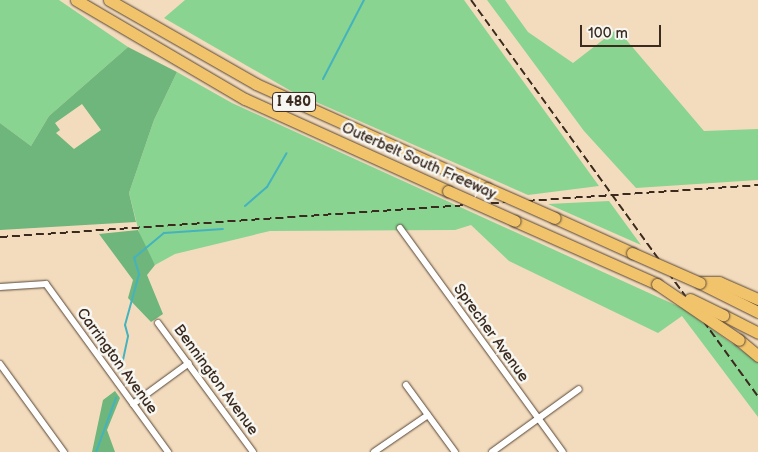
<!DOCTYPE html>
<html>
<head>
<meta charset="utf-8">
<style>
	body { margin:0 }
	#map { position:relative; width:758px; height:452px; overflow:hidden; background:#f3dcbe; font-family:"Balsamiq Sans",sans-serif }
	div>[style] { position:absolute }
	.green>* { inset:0; background:#89d491 }
	.forest>* { inset:0; background:#6eb67b }
	.stream>* { height:2px; margin:-1px; padding:0 1px; transform-origin:1px; border-radius:1px; background:#44b3be }
	.roads { filter:drop-shadow(0 0 1px #574536) drop-shadow(0 0 1px #574536) }
	.minor>* { height:6px; margin:-3px; padding:0 3px; transform-origin:3px; border-radius:3px; background:#fff }
	.motorway>* { height:11px; margin:-5.5px; padding:0 5.5px; transform-origin:5.5px; border-radius:5.5px; background:#f1c36a }
	.rail>* { height:2px; margin-top:-1px; transform-origin:0; background:repeating-linear-gradient(90deg,#3b2a1e 0 8px,transparent 0 12px) }
	.bridges { filter:drop-shadow(0 0 1px #574536) drop-shadow(0 0 1px #574536) }
	.motorway-bridge>* { height:11px; margin:-5.5px; padding:0 5.5px; transform-origin:5.5px; border-radius:5.5px; background:#f1c36a }
	span { translate:-50% -50%; white-space:nowrap; text-align:center; line-height:1.15; -webkit-text-stroke:5px #f6f6f2; paint-order:stroke }
	.shield-label span { padding:1px 4px; background:#f6f6f2; border:1px solid; border-radius:4px; -webkit-text-stroke-width:0 }
	.shield-label { font-size:14px; color:#3b2a1e; font-weight:700 }
	.street-label { font-size:15px; color:#3b2a1e }
	.scale { position:absolute; left:580px; top:25px; width:81px; height:22px; box-sizing:border-box; border:2px solid #3b2a1e; border-top:0; padding-left:6px; font-size:15px; line-height:18px; white-space:nowrap; color:#3b2a1e; -webkit-text-stroke:4px #f6f6f2; paint-order:stroke }
</style>
</head>
<body>
<div id="map">
	<div class="green">
		<i style="clip-path:polygon(0 0,59px 0,128px 47px,49px 116px,31px 146px,0 123px)"></i>
		<i style="clip-path:polygon(185px 0,464px 0,599px 186px,528px 195px,291px 91px,164px 18px)"></i>
		<i style="clip-path:polygon(487px 0,505px 0,528px 32px,573px 63px,617px 29px,704px 131px,758px 129px,758px 180px,636px 188px,584px 131px)"></i>
		<i style="clip-path:polygon(177px 72px,232px 103px,682px 308px,758px 362px,758px 417px,682px 316px,658px 333px,509px 261px,471px 225px,455px 230px,270px 231px,175px 254px,155px 265px,141px 240px,129px 193px,154px 120px)"></i>
		<i style="clip-path:polygon(609px 201px,641px 245px,548px 204px)"></i>
	</div>
	<div class="forest">
		<i style="clip-path:polygon(evenodd,128px 47px,177px 72px,154px 120px,129px 193px,136px 222px,0 230px,0 123px,31px 146px,49px 116px,128px 47px,82px 104px,101px 130px,74px 149px,56px 133px,60px 130px,55px 123px,82px 104px)"></i>
		<i style="clip-path:polygon(138px 230px,155px 265px,147px 275px,163px 314px,151px 322px,128px 298px,133px 280px,99px 234px)"></i>
		<i style="clip-path:polygon(115px 391px,120px 398px,107px 430px,115px 452px,92px 452px,103px 400px)"></i>
	</div>
	<div class="stream">
		<i style="left:323px;top:79px;width:89px;rotate:-62.6deg"></i>
		<i style="left:245px;top:206px;width:29px;rotate:-41deg"></i>
		<i style="left:267px;top:187px;width:39px;rotate:-60deg"></i>
		<i style="left:120px;top:374px;width:39px;rotate:-78deg"></i>
		<i style="left:128px;top:336px;width:11px;rotate:-105deg"></i>
		<i style="left:125px;top:325px;width:53px;rotate:-74.6deg"></i>
		<i style="left:139px;top:274px;width:17px;rotate:-107deg"></i>
		<i style="left:134px;top:258px;width:39px;rotate:-40deg"></i>
		<i style="left:164px;top:233px;width:59px;rotate:-3.9deg"></i>
		<i style="left:96px;top:452px;width:58px;rotate:-69.7deg"></i>
	</div>
	<div class="roads">
		<div class="minor">
			<i style="left:400px;top:228px;width:277px;rotate:54deg"></i>
			<i style="left:0;top:287px;width:46px;rotate:-3.7deg"></i>
			<i style="left:46px;top:284px;width:208px;rotate:54deg"></i>
			<i style="left:158px;top:323px;width:160px;rotate:53.6deg"></i>
			<i style="left:0;top:364px;width:109px;rotate:54deg"></i>
			<i style="left:406px;top:385px;width:83px;rotate:53.8deg"></i>
			<i style="left:133px;top:404px;width:69px;rotate:-36.2deg"></i>
			<i style="left:374px;top:452px;width:65px;rotate:-34.4deg"></i>
			<i style="left:492px;top:452px;width:107px;rotate:-35.9deg"></i>
		</div>
		<div class="motorway">
			<i style="left:76px;top:0;width:196px;rotate:30.4deg"></i>
			<i style="left:245px;top:99px;width:223px;rotate:24.4deg"></i>
			<i style="left:109px;top:0;width:169px;rotate:29.7deg"></i>
			<i style="left:256px;top:84px;width:253px;rotate:24.2deg"></i>
			<i style="left:555px;top:218px;width:85px;rotate:24.4deg"></i>
			<i style="left:515px;top:221px;width:155px;rotate:23.9deg"></i>
			<i style="left:701px;top:282px;width:18px"></i>
			<i style="left:719px;top:282px;width:43px;rotate:23.6deg"></i>
			<i style="left:700px;top:283px;width:65px;rotate:26.6deg"></i>
			<i style="left:723px;top:315px;width:39px;rotate:27deg"></i>
			<i style="left:739px;top:340px;width:25px;rotate:40deg"></i>
		</div>
	</div>
	<div class="rail">
		<i style="left:471px;top:0;width:490px;rotate:54.1deg"></i>
		<i style="left:0;top:237px;width:760px;rotate:-3.92deg"></i>
	</div>
	<div class="bridges">
		<div class="motorway-bridge">
			<i style="left:487px;top:188px;width:74px;rotate:23.8deg"></i>
			<i style="left:448px;top:191px;width:73px;rotate:24.1deg"></i>
			<i style="left:632px;top:253px;width:74px;rotate:23.8deg"></i>
			<i style="left:657px;top:284px;width:99px;rotate:34.3deg"></i>
			<i style="left:690px;top:299px;width:37px;rotate:26deg"></i>
		</div>
	</div>
	<div class="shield-label">
		<span style="left:294px;top:102px">I 480</span>
	</div>
	<div class="street-label">
		<span style="left:419px;top:161px;rotate:24deg">Outerbelt South Freeway</span>
		<span style="left:491px;top:333px;rotate:54deg">Sprecher Avenue</span>
		<span style="left:117px;top:361px;rotate:54deg">Carrington Avenue</span>
		<span style="left:216px;top:380px;rotate:54deg">Bennington Avenue</span>
	</div>
	<div class="scale">100 m</div>
</div>
</body>
</html>
